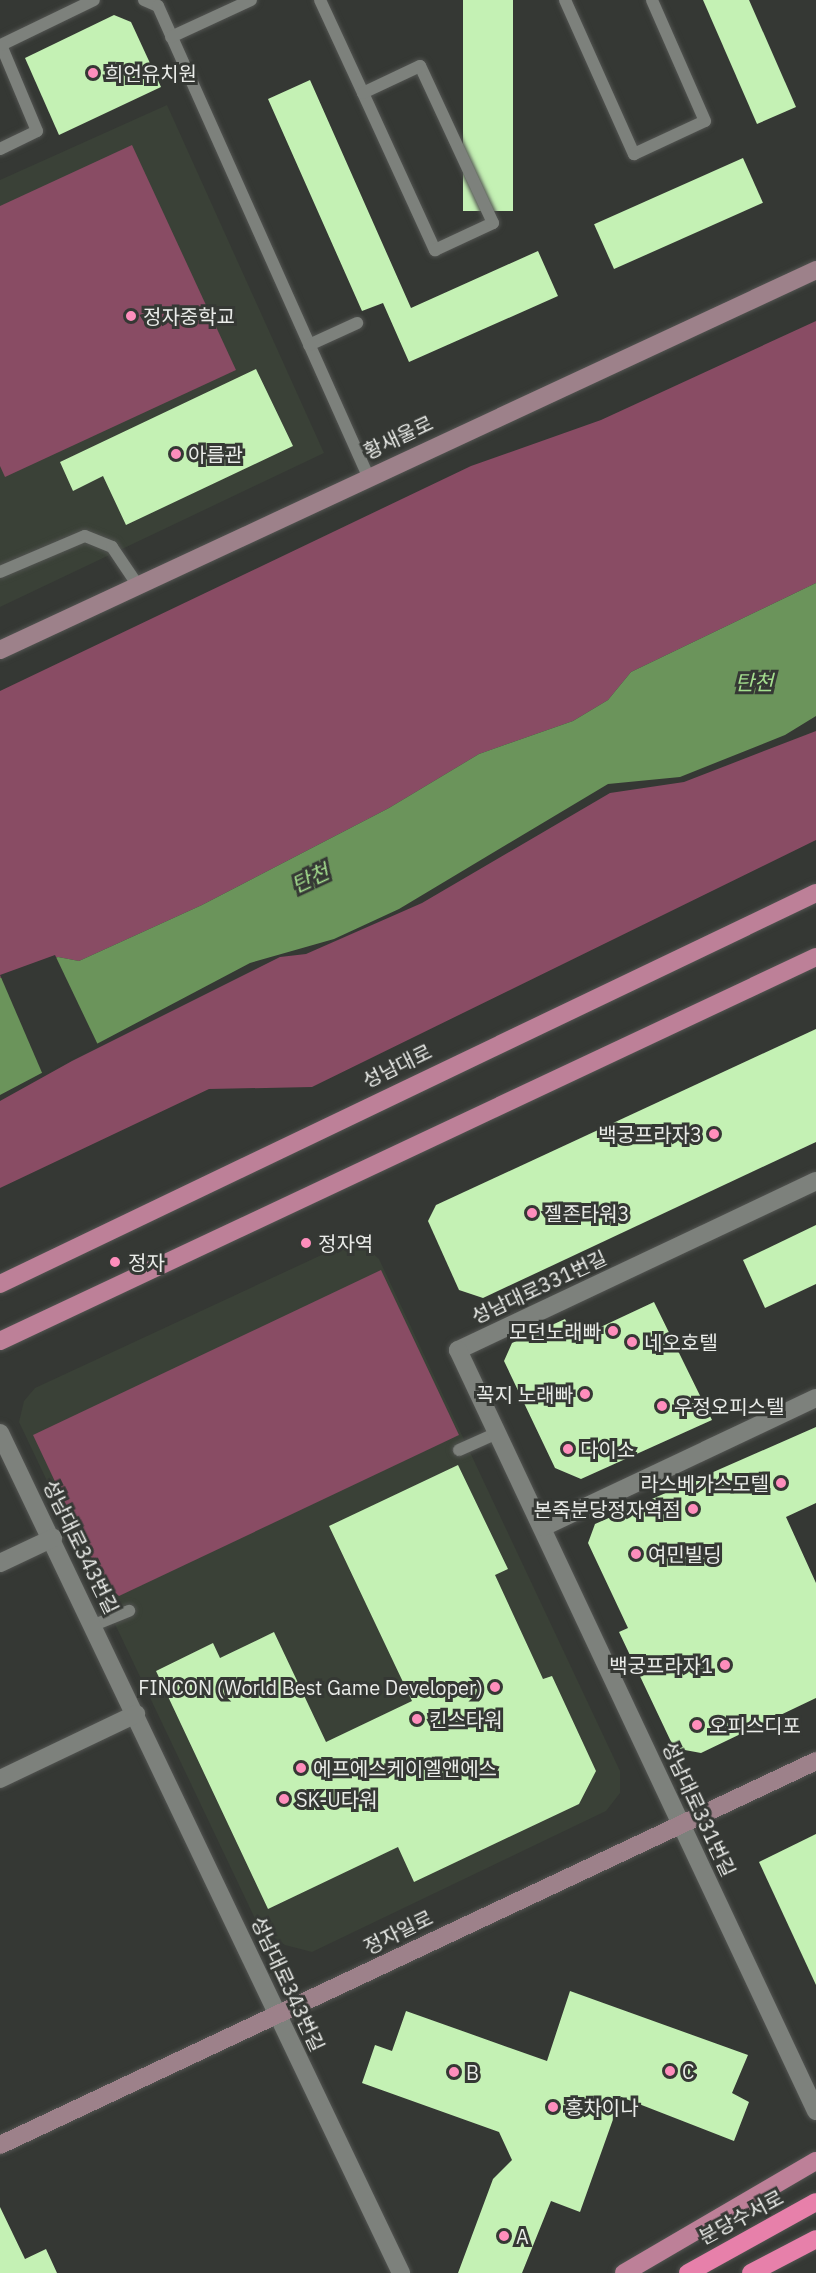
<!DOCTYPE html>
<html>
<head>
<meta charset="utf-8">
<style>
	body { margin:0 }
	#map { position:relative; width:816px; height:2273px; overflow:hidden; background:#353834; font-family:"IBM Plex Sans","Noto Sans KR",sans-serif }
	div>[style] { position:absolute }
	.built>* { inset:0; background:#3a4137 }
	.green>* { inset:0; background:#894c64 }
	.water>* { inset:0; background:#6b945b }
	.pier>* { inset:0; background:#353834 }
	.building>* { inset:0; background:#c4f1b4; transform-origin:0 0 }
	.roads { filter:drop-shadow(0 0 2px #525451) drop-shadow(0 0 2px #525451) }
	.lane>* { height:12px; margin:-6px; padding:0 6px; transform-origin:6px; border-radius:6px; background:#7d817c }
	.street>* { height:18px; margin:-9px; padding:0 9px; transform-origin:9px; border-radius:9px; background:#7d817c }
	.secondary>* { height:18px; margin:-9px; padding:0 9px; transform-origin:9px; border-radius:9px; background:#9d818a }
	.primary>* { height:18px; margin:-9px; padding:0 9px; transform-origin:9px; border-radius:9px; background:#bd8098 }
	.highway>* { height:18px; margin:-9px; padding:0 9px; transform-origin:9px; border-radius:9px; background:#e780aa }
	.dots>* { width:16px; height:16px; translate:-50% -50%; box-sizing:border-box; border:3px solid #353834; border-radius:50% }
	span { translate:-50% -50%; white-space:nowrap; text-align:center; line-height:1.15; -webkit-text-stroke:6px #353834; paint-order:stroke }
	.poi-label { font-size:20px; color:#eaece9 }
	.left { translate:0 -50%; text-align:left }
	.right { translate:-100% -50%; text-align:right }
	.street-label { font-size:20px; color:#eaece9 }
	.water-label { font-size:21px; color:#a5df8f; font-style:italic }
</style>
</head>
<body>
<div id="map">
	<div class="built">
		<i style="clip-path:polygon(167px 105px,324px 453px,0 607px,0 180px)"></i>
		<i style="clip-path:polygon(343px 1245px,363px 1245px,379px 1259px,620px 1771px,620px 1793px,606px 1811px,312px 1952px,285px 1945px,259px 1927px,19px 1422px,24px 1401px,35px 1388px)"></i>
	</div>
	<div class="green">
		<i style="clip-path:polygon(132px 145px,236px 370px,5px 477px,0 466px,0 206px)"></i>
		<i style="clip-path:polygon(816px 321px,816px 583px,631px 672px,608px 700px,573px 721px,479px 754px,389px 808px,202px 905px,79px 961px,58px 957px,0 978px,0 691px,471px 466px,601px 420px)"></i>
		<i style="clip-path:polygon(816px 731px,816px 840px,312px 1087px,209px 1089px,0 1188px,0 1101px,72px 1061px,280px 957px,306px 954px,422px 903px,610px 793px,684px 782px)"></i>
		<i style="clip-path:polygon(381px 1270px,459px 1435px,119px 1596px,102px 1581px,33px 1435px)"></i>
	</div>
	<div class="water">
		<i style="clip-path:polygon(816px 583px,816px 716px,785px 735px,680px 777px,608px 784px,399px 909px,334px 939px,250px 963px,0 1095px,0 978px,58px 957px,79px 961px,202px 905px,389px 808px,479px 754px,573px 721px,608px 700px,631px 672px)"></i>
	</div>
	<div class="pier">
		<i style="clip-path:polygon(55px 955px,98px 1045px,43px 1075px,0 975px)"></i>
	</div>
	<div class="building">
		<i style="left:463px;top:0;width:50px;height:211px"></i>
		<i style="clip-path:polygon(703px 0,749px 0,796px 107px,757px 124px)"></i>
		<i style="clip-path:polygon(114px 15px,131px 22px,161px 87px,59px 135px,25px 58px)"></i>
		<i style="clip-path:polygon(310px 80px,411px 308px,538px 251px,558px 296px,409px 362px,383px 303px,362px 311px,268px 99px)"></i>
		<i style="left:743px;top:158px;width:49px;height:163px;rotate:66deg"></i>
		<i style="clip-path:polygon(256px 369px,293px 446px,126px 525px,103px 476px,73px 491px,60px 462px)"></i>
		<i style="clip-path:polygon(816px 1029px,816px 1142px,483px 1298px,459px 1290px,428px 1221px,436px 1205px)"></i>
		<i style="clip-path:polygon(816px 1225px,816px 1284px,765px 1308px,743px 1260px)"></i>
		<i style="clip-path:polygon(654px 1302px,712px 1420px,581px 1479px,555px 1468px,504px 1361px,512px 1343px,565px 1319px,575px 1339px)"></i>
		<i style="clip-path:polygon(816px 1427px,816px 1503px,786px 1517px,816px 1583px,816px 1698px,701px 1753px,674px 1748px,619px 1632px,628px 1628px,588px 1543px,595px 1524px)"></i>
		<i style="clip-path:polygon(458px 1465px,508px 1569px,495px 1575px,543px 1679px,552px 1676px,596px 1771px,579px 1804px,414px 1882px,398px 1847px,268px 1909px,156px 1671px,213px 1643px,220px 1658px,274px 1632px,326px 1742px,412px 1701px,329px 1526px)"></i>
		<i style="clip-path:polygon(816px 1834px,816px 1985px,759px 1862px)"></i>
		<i style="clip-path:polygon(570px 1991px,748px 2055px,732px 2093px,749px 2102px,734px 2141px,621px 2097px,580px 2212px,551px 2201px,522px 2273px,458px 2273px,493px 2179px,512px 2160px,499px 2132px,362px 2083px,375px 2045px,392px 2051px,406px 2011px,547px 2061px)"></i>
		<i style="clip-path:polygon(0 2207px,25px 2259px,46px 2249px,57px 2273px,0 2273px)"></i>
	</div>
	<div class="roads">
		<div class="lane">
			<i style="left:144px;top:0;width:15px;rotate:23deg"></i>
			<i style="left:158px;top:6px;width:515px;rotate:65.92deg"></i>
			<i style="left:320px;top:0;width:102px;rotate:65.2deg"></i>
			<i style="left:363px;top:93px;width:173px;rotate:65.4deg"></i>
			<i style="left:435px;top:250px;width:64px;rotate:-25deg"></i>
			<i style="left:493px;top:223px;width:173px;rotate:-114.9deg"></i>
			<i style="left:420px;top:66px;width:63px;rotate:154.7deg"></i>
			<i style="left:565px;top:0;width:169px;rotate:65.9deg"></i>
			<i style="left:634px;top:154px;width:78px;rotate:-24.9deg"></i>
			<i style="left:705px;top:121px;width:132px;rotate:-113.7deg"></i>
			<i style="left:171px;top:37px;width:88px;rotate:-24.8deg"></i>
			<i style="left:0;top:149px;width:41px;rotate:-25.9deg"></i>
			<i style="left:37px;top:131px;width:93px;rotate:-112.7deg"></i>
			<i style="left:1px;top:45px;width:103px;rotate:-25.8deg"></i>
			<i style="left:309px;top:345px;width:53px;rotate:-24.6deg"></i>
			<i style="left:0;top:572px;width:92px;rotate:-23deg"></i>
			<i style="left:85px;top:536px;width:29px;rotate:22deg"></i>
			<i style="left:112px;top:547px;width:45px;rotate:56deg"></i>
			<i style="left:459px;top:1450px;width:42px;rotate:-24.1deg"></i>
			<i style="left:94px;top:1625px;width:38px;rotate:-22deg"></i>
		</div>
		<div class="street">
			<i style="left:816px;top:1181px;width:396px;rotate:154.7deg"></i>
			<i style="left:458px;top:1350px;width:841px;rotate:64.81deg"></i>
			<i style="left:0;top:1433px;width:931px;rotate:64.48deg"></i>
			<i style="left:543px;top:1527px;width:302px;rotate:-25.3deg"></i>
			<i style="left:0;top:1563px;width:59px;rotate:-25.3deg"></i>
			<i style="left:0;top:1779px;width:151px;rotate:-25.5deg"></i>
		</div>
		<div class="secondary">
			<i style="left:0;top:650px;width:900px;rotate:-24.97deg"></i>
			<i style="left:0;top:2145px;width:902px;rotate:-25.2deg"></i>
		</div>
		<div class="primary">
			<i style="left:0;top:1284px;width:905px;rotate:-25.6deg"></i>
			<i style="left:0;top:1341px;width:902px;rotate:-25.2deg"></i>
			<i style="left:624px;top:2273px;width:222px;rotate:-30.3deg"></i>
		</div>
		<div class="highway">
			<i style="left:688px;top:2273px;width:146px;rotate:-29deg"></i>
			<i style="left:751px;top:2273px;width:73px;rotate:-27.6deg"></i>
		</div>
	</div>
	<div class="dots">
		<i style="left:93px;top:73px;background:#fe8ebc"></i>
		<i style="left:131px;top:316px;background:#fe8ebc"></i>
		<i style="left:176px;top:454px;background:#fe8ebc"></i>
		<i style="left:714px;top:1134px;background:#fe8ebc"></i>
		<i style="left:532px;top:1213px;background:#fe8ebc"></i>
		<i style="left:306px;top:1243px;background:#fe8ebc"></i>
		<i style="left:115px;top:1262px;background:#fe8ebc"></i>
		<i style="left:613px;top:1331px;background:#fe8ebc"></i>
		<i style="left:632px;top:1342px;background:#fe8ebc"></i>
		<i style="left:585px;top:1394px;background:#fe8ebc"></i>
		<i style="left:662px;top:1406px;background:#fe8ebc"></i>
		<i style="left:568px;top:1449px;background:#fe8ebc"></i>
		<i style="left:781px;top:1483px;background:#fe8ebc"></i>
		<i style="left:693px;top:1509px;background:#fe8ebc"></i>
		<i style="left:636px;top:1554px;background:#fe8ebc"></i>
		<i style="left:725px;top:1665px;background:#fe8ebc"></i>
		<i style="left:495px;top:1687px;background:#fe8ebc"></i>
		<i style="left:417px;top:1719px;background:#fe8ebc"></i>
		<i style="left:697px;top:1725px;background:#fe8ebc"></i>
		<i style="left:301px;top:1768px;background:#fe8ebc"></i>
		<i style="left:284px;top:1799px;background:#fe8ebc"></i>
		<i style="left:670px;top:2071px;background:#fe8ebc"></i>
		<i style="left:454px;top:2072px;background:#fe8ebc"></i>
		<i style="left:553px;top:2107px;background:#fe8ebc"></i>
		<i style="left:504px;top:2236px;background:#fe8ebc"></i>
	</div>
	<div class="poi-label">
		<span class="left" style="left:105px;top:73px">희언유치원</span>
		<span class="left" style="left:143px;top:316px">정자중학교</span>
		<span class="left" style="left:188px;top:454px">아름관</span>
		<span class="right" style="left:702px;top:1134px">백궁프라자3</span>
		<span class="left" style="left:544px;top:1213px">젤존타워3</span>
		<span class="left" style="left:318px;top:1243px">정자역</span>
		<span class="left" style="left:128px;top:1262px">정자</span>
		<span class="right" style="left:601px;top:1331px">모던노래빠</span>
		<span class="left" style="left:644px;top:1342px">네오호텔</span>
		<span class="right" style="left:573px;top:1394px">꼭지 노래빠</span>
		<span class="left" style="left:674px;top:1406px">우정오피스텔</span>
		<span class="left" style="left:580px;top:1449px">다이소</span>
		<span class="right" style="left:769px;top:1483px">라스베가스모텔</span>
		<span class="right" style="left:681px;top:1509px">본죽분당정자역점</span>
		<span class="left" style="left:648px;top:1554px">여민빌딩</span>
		<span class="right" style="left:713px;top:1665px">백궁프라자1</span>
		<span class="right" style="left:483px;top:1687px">FINCON (World Best Game Developer)</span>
		<span class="left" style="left:429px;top:1719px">킨스타워</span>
		<span class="left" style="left:709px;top:1725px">오피스디포</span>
		<span class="left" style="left:313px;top:1768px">에프에스케이엘앤에스</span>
		<span class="left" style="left:296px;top:1799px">SK-U타워</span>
		<span class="left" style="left:682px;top:2071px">C</span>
		<span class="left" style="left:466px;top:2072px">B</span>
		<span class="left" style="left:565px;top:2107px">홍차이나</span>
		<span class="left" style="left:516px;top:2236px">A</span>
	</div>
	<div class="street-label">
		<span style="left:398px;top:437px;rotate:-25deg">황새울로</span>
		<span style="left:397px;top:1066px;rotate:-26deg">성남대로</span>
		<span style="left:539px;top:1287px;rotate:-25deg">성남대로331번길</span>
		<span style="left:81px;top:1547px;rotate:64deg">성남대로343번길</span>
		<span style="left:699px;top:1809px;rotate:65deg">성남대로331번길</span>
		<span style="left:398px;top:1932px;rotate:-26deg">정자일로</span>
		<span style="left:288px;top:1984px;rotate:65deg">성남대로343번길</span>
		<span style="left:741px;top:2217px;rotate:-28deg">분당수서로</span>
	</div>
	<div class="water-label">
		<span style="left:754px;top:682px">탄천</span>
		<span style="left:310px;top:878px;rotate:-25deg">탄천</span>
	</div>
</div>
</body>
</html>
